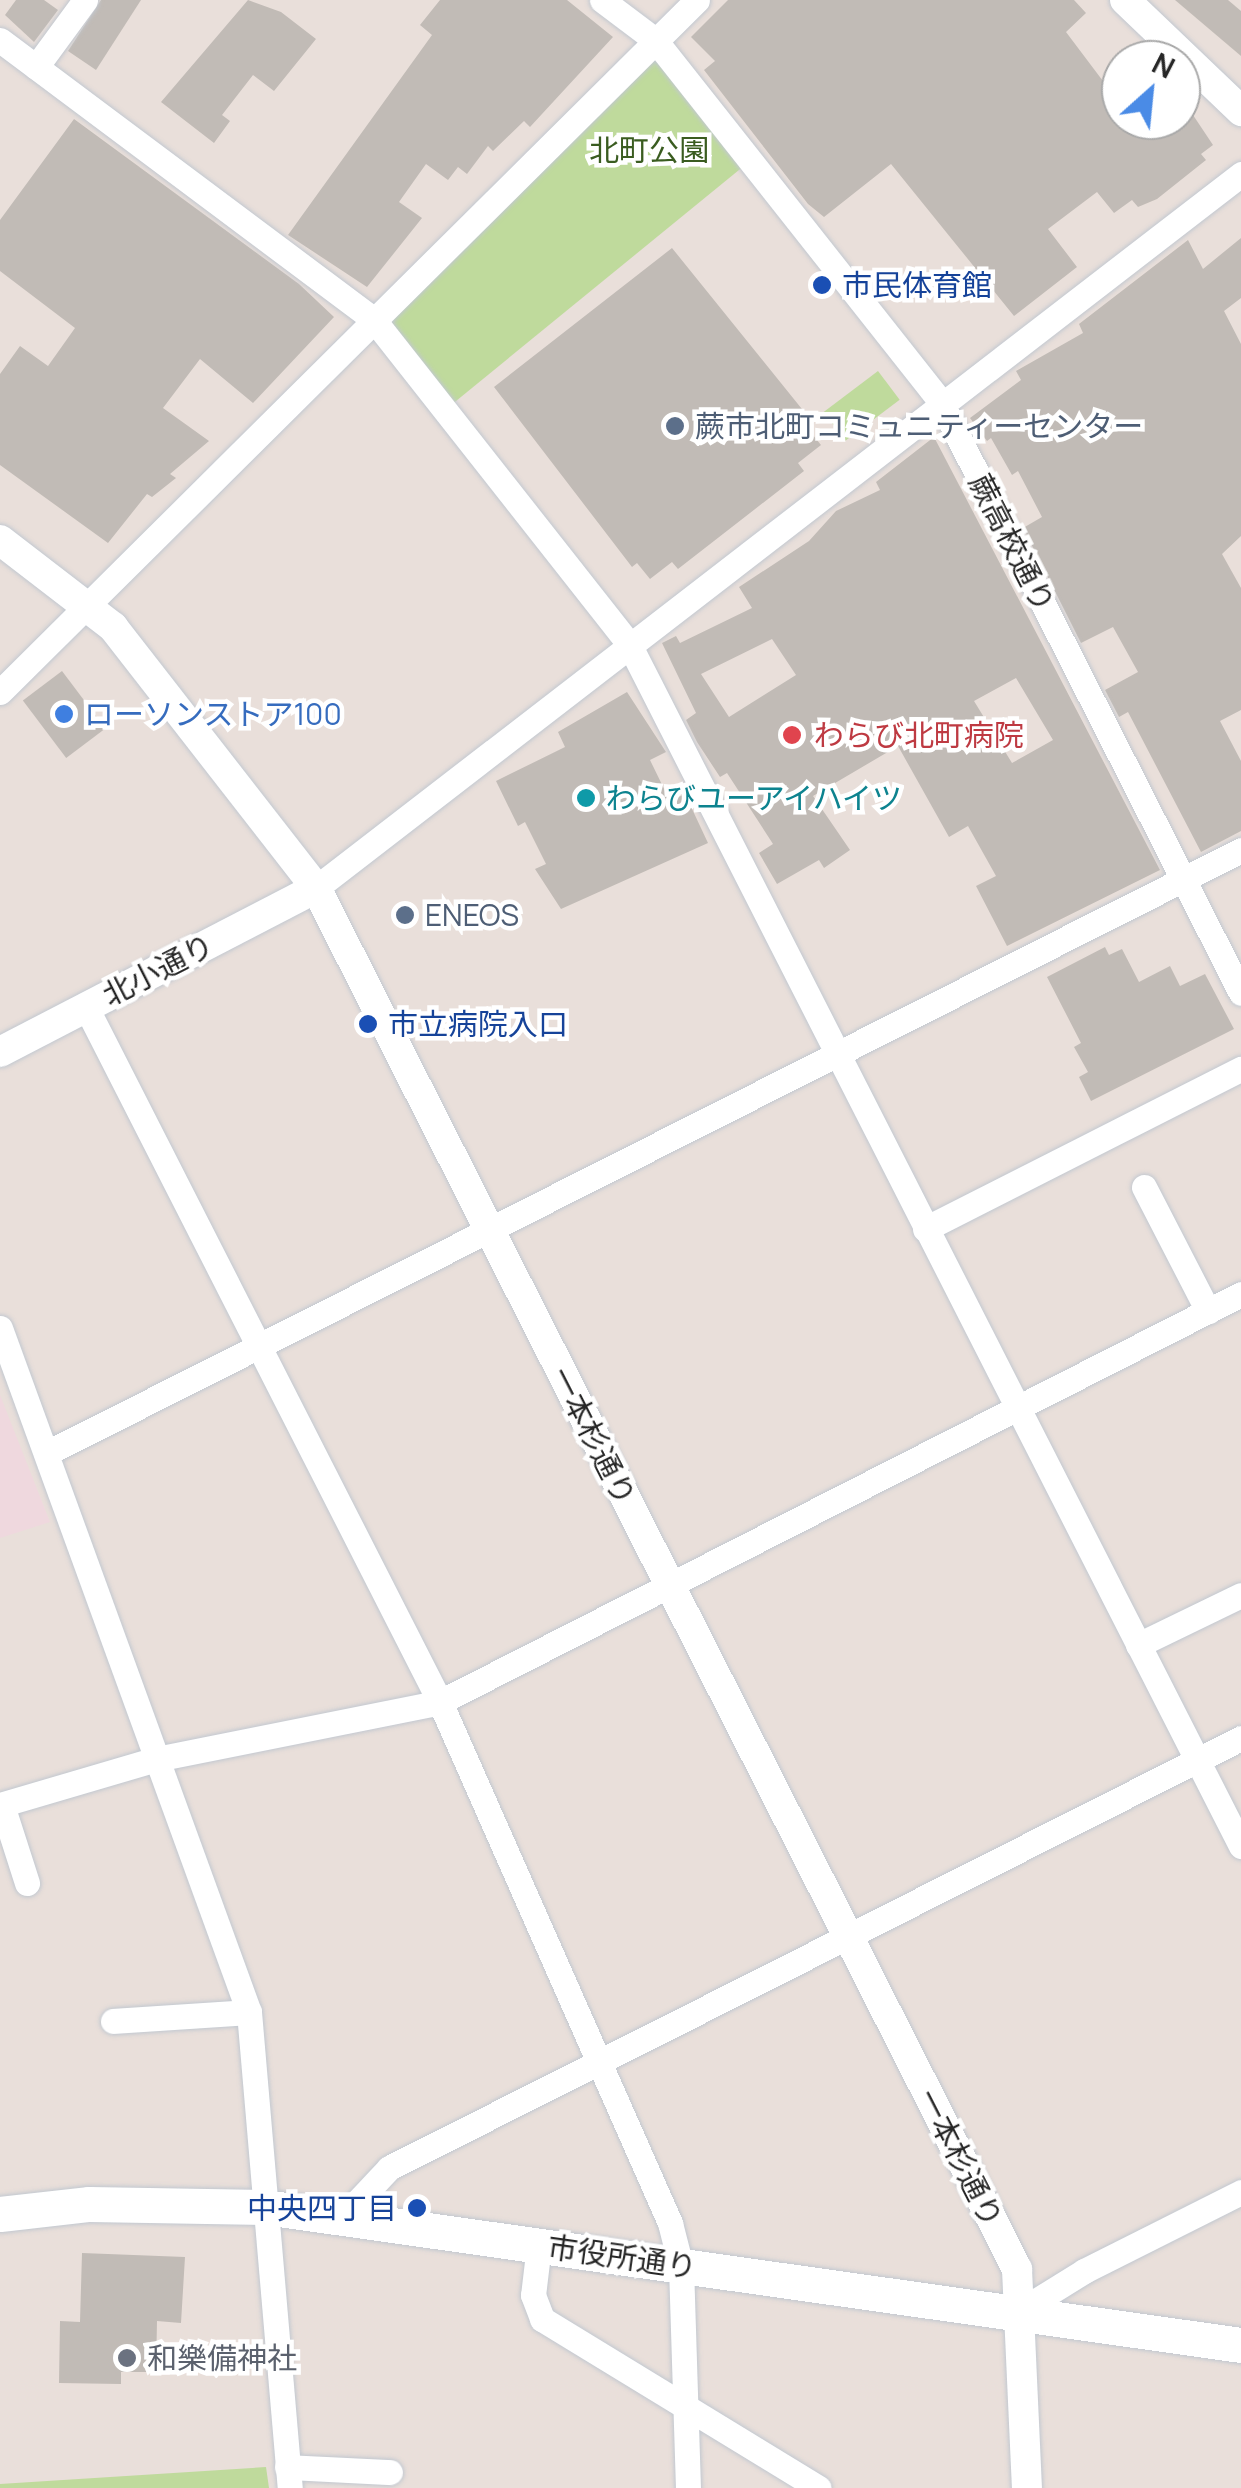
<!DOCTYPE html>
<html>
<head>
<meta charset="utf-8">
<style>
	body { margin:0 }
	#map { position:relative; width:1241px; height:2488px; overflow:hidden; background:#e9dfda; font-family:Manrope,"Noto Sans JP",sans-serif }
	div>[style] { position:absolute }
	.medical>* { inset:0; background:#efd8de }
	.green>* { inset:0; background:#bfda9c; transform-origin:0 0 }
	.building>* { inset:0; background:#c1bbb6; transform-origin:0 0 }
	.roads { filter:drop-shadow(0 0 2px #c2c8d0) drop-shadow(0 0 2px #c2c8d0) }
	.minor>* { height:25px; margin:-12.5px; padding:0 12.5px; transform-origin:12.5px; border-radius:12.5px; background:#fff }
	.tertiary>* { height:30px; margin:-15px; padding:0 15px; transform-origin:15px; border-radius:15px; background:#fff }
	.secondary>* { height:35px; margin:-17.5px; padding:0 17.5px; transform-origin:17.5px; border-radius:17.5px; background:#fff }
	.dots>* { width:28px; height:28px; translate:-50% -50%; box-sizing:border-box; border:5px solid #fff; border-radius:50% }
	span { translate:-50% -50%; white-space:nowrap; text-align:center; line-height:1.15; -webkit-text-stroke:9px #fff; paint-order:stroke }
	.park-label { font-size:30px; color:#3a5c20 }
	.transit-label { font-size:30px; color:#164399 }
	.left { translate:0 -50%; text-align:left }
	.right { translate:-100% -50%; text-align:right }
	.service-label { font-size:30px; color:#4e5e75 }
	.street-label { font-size:30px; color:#272727 }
	.shop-label { font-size:30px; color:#366cbe }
	.health-label { font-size:30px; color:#be3a42 }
	.culture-label { font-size:30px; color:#0d838f }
	.worship-label { font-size:30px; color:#5b616d }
	.north { position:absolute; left:1101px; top:40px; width:100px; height:100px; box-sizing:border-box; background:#fff; border:2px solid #a9a9a9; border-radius:50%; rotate:27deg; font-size:28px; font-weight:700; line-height:40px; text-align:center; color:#272727 }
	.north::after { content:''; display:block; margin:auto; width:35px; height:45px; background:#4a8be6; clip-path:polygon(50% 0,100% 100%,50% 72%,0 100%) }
</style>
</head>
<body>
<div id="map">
	<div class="medical">
		<i style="clip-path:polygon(0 1395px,50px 1522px,0 1538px)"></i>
	</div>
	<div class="green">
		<i style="clip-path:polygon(655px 40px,750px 161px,445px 410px,374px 320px)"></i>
		<i style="left:878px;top:371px;width:36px;height:68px;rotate:53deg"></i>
		<i style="clip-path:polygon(266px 2467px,269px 2488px,0 2488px,0 2484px)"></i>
	</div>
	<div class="building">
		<i style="clip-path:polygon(16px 0,44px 0,58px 10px,34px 42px,5px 15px)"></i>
		<i style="clip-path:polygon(101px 0,141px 0,96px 70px,68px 51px)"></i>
		<i style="clip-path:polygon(248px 0,281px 12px,316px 39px,274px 91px,253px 75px,222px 115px,230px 121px,214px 143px,161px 102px)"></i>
		<i style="clip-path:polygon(440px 0,567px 0,613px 37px,530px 127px,524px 121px,493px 151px,488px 146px,467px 174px,458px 167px,448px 180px,426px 164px,399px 202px,422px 218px,367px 287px,288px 235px,432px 35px,420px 25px)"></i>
		<i style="clip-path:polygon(728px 0,1074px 0,1086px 13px,1066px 32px,1121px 105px,1121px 120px,1181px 120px,1181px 97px,1213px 145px,1201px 154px,1206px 160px,1157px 199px,1138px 207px,1132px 200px,1114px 213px,1097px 192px,1048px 229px,1077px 267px,1014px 316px,891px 164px,824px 217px,808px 204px,704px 70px,715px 61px,691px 37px)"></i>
		<i style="clip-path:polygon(1175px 0,1228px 0,1241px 11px,1241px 56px)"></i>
		<i style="clip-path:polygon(74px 119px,299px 284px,334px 317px,253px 403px,200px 359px,163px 408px,209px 441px,170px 474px,176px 478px,152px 497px,147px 494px,108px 543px,0 465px,0 374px,20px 346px,48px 366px,75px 328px,0 271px,0 220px)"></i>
		<i style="clip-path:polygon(1241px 238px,1241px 298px,1224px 311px,1241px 344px,1241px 536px,1222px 554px,1241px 588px,1241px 710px,1220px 721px,1241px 761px,1241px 831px,1201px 852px,1128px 712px,1119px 717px,1105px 690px,1138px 672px,1113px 627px,1081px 643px,1023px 528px,1042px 517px,1018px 471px,1012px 475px,991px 438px,987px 441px,970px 418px,1021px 380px,1016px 371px,1083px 333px,1079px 324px,1188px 240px,1203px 269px)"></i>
		<i style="clip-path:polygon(672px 248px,814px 424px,808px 429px,821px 445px,798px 463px,804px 471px,678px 569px,672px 562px,650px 579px,637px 563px,632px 567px,494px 387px)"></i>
		<i style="clip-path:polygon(evenodd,934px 437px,1160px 870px,1007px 946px,976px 886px,996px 876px,968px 826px,949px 837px,898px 746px,813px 796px,850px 850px,824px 868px,819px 860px,777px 884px,759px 853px,773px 844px,727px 773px,720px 777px,697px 742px,686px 720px,696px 713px,662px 643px,676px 636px,680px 643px,752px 608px,739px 587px,809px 541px,836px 511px,880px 490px,876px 482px,934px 437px,772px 639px,796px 675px,729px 717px,701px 674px,772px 639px,934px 437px,1016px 678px,1053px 740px,1012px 763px,974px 701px,1016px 678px)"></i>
		<i style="left:62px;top:671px;width:72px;height:49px;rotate:53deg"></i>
		<i style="clip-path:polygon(627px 692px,666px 752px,650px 760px,670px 801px,685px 794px,708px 843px,561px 909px,535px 869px,546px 864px,525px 822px,518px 826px,496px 781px,565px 747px,558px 732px)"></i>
		<i style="clip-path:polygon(1105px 947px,1109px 955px,1122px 949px,1139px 982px,1170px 966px,1180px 986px,1205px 974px,1234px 1029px,1091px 1101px,1079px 1077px,1088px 1072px,1074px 1047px,1081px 1043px,1047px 977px)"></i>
		<i style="clip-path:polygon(82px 2253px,185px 2257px,181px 2323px,157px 2321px,156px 2372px,121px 2372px,121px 2384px,59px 2383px,60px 2321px,80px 2322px)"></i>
	</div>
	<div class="roads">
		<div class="minor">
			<i style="left:602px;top:0;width:66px;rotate:37deg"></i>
			<i style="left:655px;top:40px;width:460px;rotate:51.7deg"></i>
			<i style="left:940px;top:401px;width:664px;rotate:63.05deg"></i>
			<i style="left:0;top:40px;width:467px;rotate:36.8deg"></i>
			<i style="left:374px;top:320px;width:412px;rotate:51.8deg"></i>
			<i style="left:629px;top:644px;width:1349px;rotate:63.02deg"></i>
			<i style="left:36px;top:67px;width:83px;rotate:-53.8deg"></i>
			<i style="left:0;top:692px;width:982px;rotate:-44.79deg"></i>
			<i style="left:316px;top:888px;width:1169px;rotate:-37.66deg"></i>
			<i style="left:86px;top:1007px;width:780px;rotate:63.01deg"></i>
			<i style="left:440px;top:1702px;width:570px;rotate:66.18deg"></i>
			<i style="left:670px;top:2223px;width:44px;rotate:75.7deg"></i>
			<i style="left:681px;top:2266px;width:222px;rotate:88.2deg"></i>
			<i style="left:1144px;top:1187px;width:140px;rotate:62.7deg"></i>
			<i style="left:925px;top:1229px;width:354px;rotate:-26.9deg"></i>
			<i style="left:0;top:1328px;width:728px;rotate:70deg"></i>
			<i style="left:249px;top:2012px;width:478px;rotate:85.1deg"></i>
			<i style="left:47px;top:1453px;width:1338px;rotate:-26.79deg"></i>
			<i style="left:1138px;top:1645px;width:114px;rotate:-25.9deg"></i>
			<i style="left:0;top:1805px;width:163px;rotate:-16.4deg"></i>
			<i style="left:156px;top:1759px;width:290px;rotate:-11.3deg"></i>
			<i style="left:440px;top:1702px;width:899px;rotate:-26.99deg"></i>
			<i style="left:2px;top:1805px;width:82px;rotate:72.2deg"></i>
			<i style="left:113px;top:2021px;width:136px;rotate:-3.8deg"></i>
			<i style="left:344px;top:2216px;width:66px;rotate:-46.8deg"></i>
			<i style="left:389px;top:2168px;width:954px;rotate:-26.78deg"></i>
			<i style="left:539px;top:2245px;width:50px;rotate:96.8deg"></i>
			<i style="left:533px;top:2295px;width:26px;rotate:69deg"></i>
			<i style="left:542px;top:2319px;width:324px;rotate:31.4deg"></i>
			<i style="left:1018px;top:2312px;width:78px;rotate:-31.8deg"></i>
			<i style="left:1084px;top:2271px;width:176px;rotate:-26.7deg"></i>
			<i style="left:287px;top:2467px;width:103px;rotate:2.8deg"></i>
		</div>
		<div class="tertiary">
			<i style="left:1125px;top:0;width:161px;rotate:43.7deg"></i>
			<i style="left:0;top:540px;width:143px;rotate:37.6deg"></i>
			<i style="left:113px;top:627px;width:331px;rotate:52.1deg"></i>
			<i style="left:316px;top:888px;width:1549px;rotate:63.09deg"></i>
			<i style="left:1017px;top:2269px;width:219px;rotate:87.4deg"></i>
			<i style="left:0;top:1052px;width:356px;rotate:-27.4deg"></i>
		</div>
		<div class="secondary">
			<i style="left:0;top:2214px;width:90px;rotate:-6.4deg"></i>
			<i style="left:89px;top:2204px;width:176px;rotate:1deg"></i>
			<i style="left:265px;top:2207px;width:986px;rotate:8.05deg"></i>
		</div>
	</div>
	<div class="dots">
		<i style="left:822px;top:285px;background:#1a4fb4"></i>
		<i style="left:675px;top:426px;background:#5c6f8a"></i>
		<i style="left:64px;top:714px;background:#3f7fe0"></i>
		<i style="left:792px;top:735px;background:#e0444e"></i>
		<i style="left:586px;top:798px;background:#0f9aa8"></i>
		<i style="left:405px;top:915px;background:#5c6f8a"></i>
		<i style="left:368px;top:1024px;background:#1a4fb4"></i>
		<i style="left:417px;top:2208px;background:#1a4fb4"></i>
		<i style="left:127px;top:2358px;background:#6b7280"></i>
	</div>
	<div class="park-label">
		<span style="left:649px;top:150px">北町公園</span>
	</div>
	<div class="transit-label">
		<span class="left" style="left:842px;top:285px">市民体育館</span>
		<span class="left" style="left:388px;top:1024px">市立病院入口</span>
		<span class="right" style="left:397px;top:2208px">中央四丁目</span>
	</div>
	<div class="service-label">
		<span class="left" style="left:695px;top:426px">蕨市北町コミュニティーセンター</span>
		<span class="left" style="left:425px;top:915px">ENEOS</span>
	</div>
	<div class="street-label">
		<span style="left:1012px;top:543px;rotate:63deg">蕨高校通り</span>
		<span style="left:158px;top:970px;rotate:-27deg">北小通り</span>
		<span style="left:593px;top:1436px;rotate:63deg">一本杉通り</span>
		<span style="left:960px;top:2158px;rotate:63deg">一本杉通り</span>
		<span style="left:622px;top:2257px;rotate:8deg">市役所通り</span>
	</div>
	<div class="shop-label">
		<span class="left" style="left:84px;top:714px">ローソンストア100</span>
	</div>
	<div class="health-label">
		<span class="left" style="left:814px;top:735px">わらび北町病院</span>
	</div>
	<div class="culture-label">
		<span class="left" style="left:606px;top:798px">わらびユーアイハイツ</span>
	</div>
	<div class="worship-label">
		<span class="left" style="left:147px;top:2358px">和樂備神社</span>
	</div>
	<div class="north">N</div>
</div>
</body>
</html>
